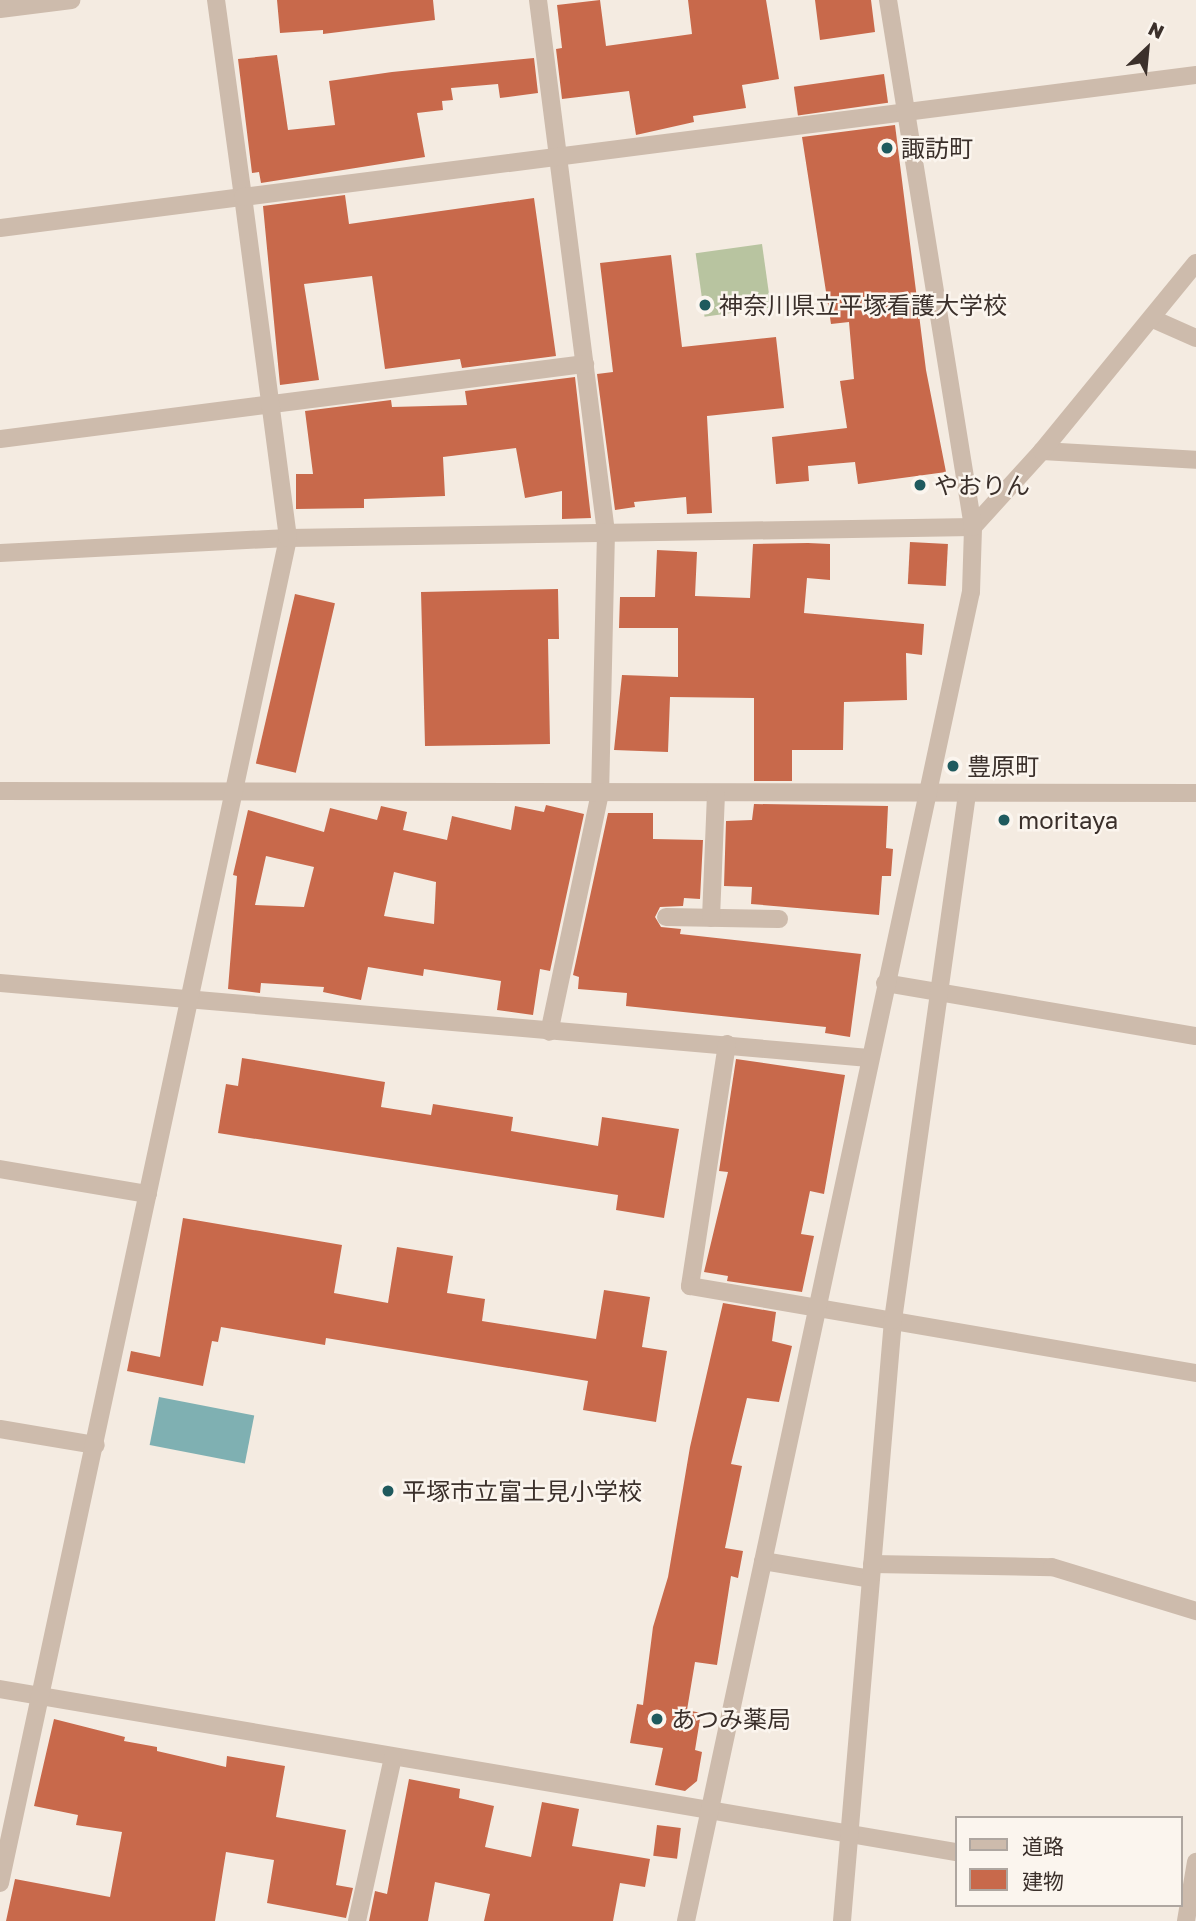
<!DOCTYPE html>
<html>
<head>
<meta charset="utf-8">
<style>
	body { margin:0 }
	#map { position:relative; width:1196px; height:1921px; overflow:hidden; background:#f4ebe1; font-family:"Golos Text","Noto Sans JP",sans-serif }
	div>[style] { position:absolute }
	.green>* { inset:0; background:#b8c4a0; transform-origin:0 0 }
	.water>* { inset:0; background:#7fb0b2; transform-origin:0 0 }
	.building>* { inset:0; background:#c8694b; transform-origin:0 0 }
	.minor>* { height:18px; margin:-9px; padding:0 9px; transform-origin:9px; border-radius:9px; background:#cdbbac }
	.dots>* { width:19px; height:19px; translate:-50% -50%; box-sizing:border-box; border:4px solid #fbf5ee; border-radius:50% }
	span { translate:-50% -50%; white-space:nowrap; text-align:center; line-height:1.15; -webkit-text-stroke:5px #fbf5ee; paint-order:stroke }
	.poi-label { font-size:24px; color:#3b302b }
	.left { translate:0 -50%; text-align:left }
	.legend { position:absolute; left:955px; top:1816px; width:228px; height:91px; box-sizing:border-box; background:#fbf5ee; border:2px solid #aea6a0; margin:0; padding:9px 12px; list-style:none; font-size:21px; color:#3b302b }
	.legend li { display:flex; align-items:center; gap:14px; height:35px }
	.legend b { width:35px; border:2px solid #aea6a0 }
	.north { position:absolute; left:1112px; top:14px; width:70px; height:70px; -webkit-text-stroke:5px #fbf5ee; paint-order:stroke; rotate:26deg; font-size:19px; font-weight:700; line-height:28px; text-align:center; color:#3b302b }
	.north::after { content:''; display:block; margin:auto; width:24px; height:32px; background:#3b302b; clip-path:polygon(50% 0,100% 100%,50% 72%,0 100%) }
</style>
</head>
<body>
<div id="map">
	<div class="green">
		<i style="left:762px;top:244px;width:64px;height:67px;rotate:82deg"></i>
	</div>
	<div class="water">
		<i style="left:159px;top:1397px;width:97px;height:49px;rotate:11deg"></i>
	</div>
	<div class="building">
		<i style="clip-path:polygon(277px 0,433px 0,435px 20px,323px 34px,323px 30px,280px 33px)"></i>
		<i style="clip-path:polygon(600px 0,606px 46px,692px 34px,688px 0,766px 0,779px 79px,742px 85px,746px 108px,693px 116px,694px 122px,636px 135px,629px 91px,562px 99px,556px 49px,562px 48px,557px 5px)"></i>
		<i style="clip-path:polygon(815px 0,871px 0,875px 32px,820px 40px)"></i>
		<i style="clip-path:polygon(277px 55px,288px 130px,335px 125px,329px 81px,392px 72px,534px 58px,538px 93px,500px 98px,498px 84px,451px 88px,453px 100px,442px 101px,443px 110px,417px 113px,425px 157px,261px 183px,259px 172px,252px 173px,238px 59px)"></i>
		<i style="left:884px;top:74px;width:29px;height:91px;rotate:82deg"></i>
		<i style="clip-path:polygon(895px 125px,926px 370px,946px 472px,858px 484px,855px 462px,808px 466px,809px 481px,776px 484px,772px 437px,847px 428px,840px 381px,854px 379px,849px 322px,831px 324px,802px 137px)"></i>
		<i style="clip-path:polygon(345px 195px,349px 224px,534px 198px,556px 356px,462px 368px,460px 359px,385px 369px,372px 276px,304px 284px,319px 380px,280px 385px,263px 206px)"></i>
		<i style="clip-path:polygon(671px 255px,682px 347px,776px 337px,784px 408px,707px 416px,712px 513px,687px 514px,686px 497px,634px 502px,635px 507px,615px 510px,597px 374px,613px 372px,600px 263px)"></i>
		<i style="clip-path:polygon(575px 377px,591px 518px,562px 519px,562px 491px,525px 498px,516px 448px,443px 457px,445px 496px,364px 499px,364px 508px,296px 509px,296px 474px,313px 474px,305px 411px,391px 400px,392px 407px,467px 405px,465px 391px)"></i>
		<i style="left:910px;top:542px;width:38px;height:42px;rotate:3deg"></i>
		<i style="clip-path:polygon(808px 543px,830px 544px,830px 580px,807px 578px,804px 613px,924px 624px,922px 655px,906px 653px,907px 700px,844px 702px,843px 750px,792px 750px,792px 781px,754px 781px,754px 698px,670px 697px,668px 752px,614px 750px,622px 675px,678px 677px,678px 628px,619px 628px,620px 597px,655px 597px,657px 550px,697px 552px,695px 596px,750px 598px,753px 544px)"></i>
		<i style="clip-path:polygon(558px 589px,559px 639px,548px 639px,550px 744px,425px 746px,421px 592px)"></i>
		<i style="left:295px;top:594px;width:41px;height:174px;rotate:13deg"></i>
		<i style="clip-path:polygon(754px 804px,888px 806px,886px 848px,893px 849px,891px 876px,882px 876px,879px 915px,751px 904px,752px 887px,724px 886px,726px 821px,752px 820px)"></i>
		<i style="clip-path:polygon(evenodd,546px 805px,584px 814px,550px 971px,540px 969px,533px 1015px,497px 1010px,501px 981px,424px 969px,423px 976px,368px 967px,361px 1000px,323px 992px,324px 987px,261px 983px,260px 993px,228px 989px,237px 876px,233px 875px,248px 810px,324px 832px,330px 808px,377px 820px,381px 806px,407px 812px,403px 830px,447px 840px,452px 816px,511px 830px,515px 806px,544px 812px,546px 805px,266px 856px,314px 867px,304px 907px,255px 905px,266px 856px,546px 805px,394px 872px,436px 882px,434px 924px,384px 916px,394px 872px)"></i>
		<i style="clip-path:polygon(608px 813px,653px 813px,653px 839px,703px 840px,700px 899px,684px 898px,683px 906px,660px 907px,655px 917px,661px 927px,681px 929px,680px 934px,861px 954px,850px 1037px,825px 1033px,826px 1027px,626px 1006px,627px 993px,578px 989px,579px 977px,573px 975px)"></i>
		<i style="clip-path:polygon(242px 1058px,385px 1082px,381px 1107px,431px 1115px,433px 1104px,513px 1117px,511px 1131px,598px 1146px,602px 1117px,679px 1129px,664px 1218px,616px 1210px,618px 1195px,218px 1133px,226px 1084px,238px 1086px)"></i>
		<i style="clip-path:polygon(736px 1059px,845px 1075px,824px 1194px,810px 1191px,801px 1234px,814px 1236px,802px 1292px,727px 1281px,728px 1276px,704px 1272px,728px 1172px,719px 1171px)"></i>
		<i style="clip-path:polygon(183px 1218px,342px 1245px,334px 1293px,388px 1303px,397px 1247px,453px 1256px,447px 1293px,485px 1299px,482px 1321px,596px 1339px,604px 1290px,650px 1297px,642px 1347px,667px 1351px,656px 1422px,583px 1410px,588px 1381px,326px 1338px,325px 1345px,221px 1327px,218px 1342px,212px 1341px,203px 1386px,127px 1371px,131px 1351px,160px 1357px)"></i>
		<i style="clip-path:polygon(723px 1303px,776px 1312px,772px 1341px,792px 1346px,779px 1402px,747px 1398px,731px 1464px,742px 1466px,725px 1548px,743px 1551px,738px 1578px,731px 1576px,717px 1665px,695px 1662px,687px 1710px,701px 1713px,695px 1750px,702px 1752px,697px 1781px,685px 1791px,655px 1785px,663px 1748px,630px 1743px,637px 1704px,643px 1705px,653px 1627px,668px 1577px,690px 1447px)"></i>
		<i style="clip-path:polygon(54px 1719px,125px 1737px,124px 1741px,157px 1747px,157px 1751px,226px 1767px,227px 1756px,285px 1766px,276px 1817px,346px 1830px,336px 1885px,353px 1888px,346px 1918px,267px 1903px,274px 1860px,226px 1852px,215px 1921px,6px 1921px,15px 1879px,110px 1897px,122px 1832px,76px 1825px,78px 1815px,34px 1806px)"></i>
		<i style="clip-path:polygon(409px 1779px,460px 1789px,459px 1798px,494px 1806px,485px 1847px,531px 1857px,542px 1802px,579px 1809px,572px 1846px,650px 1859px,645px 1887px,620px 1883px,613px 1921px,484px 1921px,490px 1894px,435px 1882px,428px 1921px,369px 1921px,375px 1891px,387px 1894px)"></i>
		<i style="left:657px;top:1825px;width:24px;height:31px;rotate:7deg"></i>
	</div>
	<div class="minor">
		<i style="left:538px;top:0;width:536px;rotate:82.72deg"></i>
		<i style="left:606px;top:532px;width:261px;rotate:91.3deg"></i>
		<i style="left:600px;top:793px;width:244px;rotate:102deg"></i>
		<i style="left:0;top:9px;width:72px;rotate:-7.2deg"></i>
		<i style="left:0;top:228px;width:245px;rotate:-7.3deg"></i>
		<i style="left:243px;top:197px;width:199px;rotate:-97.8deg"></i>
		<i style="left:1153px;top:319px;width:47px;rotate:23.8deg"></i>
		<i style="left:0;top:439px;width:590px;rotate:-7.31deg"></i>
		<i style="left:1042px;top:451px;width:154px;rotate:3.3deg"></i>
		<i style="left:0;top:553px;width:288px;rotate:-3deg"></i>
		<i style="left:288px;top:538px;width:685px;rotate:-0.92deg"></i>
		<i style="left:973px;top:527px;width:103px;rotate:-47.8deg"></i>
		<i style="left:1042px;top:451px;width:243px;rotate:-50.7deg"></i>
		<i style="left:0;top:791px;width:1196px;rotate:0.1deg"></i>
		<i style="left:666px;top:917px;width:113px;rotate:1deg"></i>
		<i style="left:711px;top:918px;width:124px;rotate:-87.7deg"></i>
		<i style="left:0;top:983px;width:872px;rotate:4.93deg"></i>
		<i style="left:885px;top:983px;width:315px;rotate:9.7deg"></i>
		<i style="left:727px;top:1044px;width:245px;rotate:98.7deg"></i>
		<i style="left:690px;top:1286px;width:513px;rotate:9.76deg"></i>
		<i style="left:0;top:1169px;width:150px;rotate:9.6deg"></i>
		<i style="left:0;top:1429px;width:97px;rotate:9.5deg"></i>
		<i style="left:763px;top:1561px;width:109px;rotate:9.5deg"></i>
		<i style="left:872px;top:1564px;width:180px;rotate:1deg"></i>
		<i style="left:1052px;top:1567px;width:151px;rotate:17deg"></i>
		<i style="left:0;top:1689px;width:970px;rotate:9.68deg"></i>
		<i style="left:0;top:1883px;width:1375px;rotate:-77.91deg"></i>
		<i style="left:288px;top:538px;width:344px;rotate:-97.5deg"></i>
		<i style="left:243px;top:197px;width:961px;rotate:-7.3deg"></i>
		<i style="left:357px;top:1921px;width:168px;rotate:-77.6deg"></i>
		<i style="left:686px;top:1921px;width:1359px;rotate:-77.9deg"></i>
		<i style="left:971px;top:592px;width:65px;rotate:-88.2deg"></i>
		<i style="left:973px;top:527px;width:534px;rotate:-99.16deg"></i>
		<i style="left:842px;top:1921px;width:603px;rotate:-85.15deg"></i>
		<i style="left:893px;top:1320px;width:531px;rotate:-81.99deg"></i>
		<i style="left:1186px;top:1921px;width:60px;rotate:-80.4deg"></i>
	</div>
	<div class="dots">
		<i style="left:887px;top:148px;background:#1f5a5e"></i>
		<i style="left:705px;top:305px;background:#1f5a5e"></i>
		<i style="left:920px;top:485px;background:#1f5a5e"></i>
		<i style="left:953px;top:766px;background:#1f5a5e"></i>
		<i style="left:1004px;top:820px;background:#1f5a5e"></i>
		<i style="left:388px;top:1491px;background:#1f5a5e"></i>
		<i style="left:657px;top:1719px;background:#1f5a5e"></i>
	</div>
	<div class="poi-label">
		<span class="left" style="left:901px;top:148px">諏訪町</span>
		<span class="left" style="left:719px;top:305px">神奈川県立平塚看護大学校</span>
		<span class="left" style="left:934px;top:485px">やおりん</span>
		<span class="left" style="left:967px;top:766px">豊原町</span>
		<span class="left" style="left:1018px;top:820px">moritaya</span>
		<span class="left" style="left:402px;top:1491px">平塚市立富士見小学校</span>
		<span class="left" style="left:671px;top:1719px">あつみ薬局</span>
	</div>
	<ul class="legend">
	<li><b style="height:9px;background:#cdbbac"></b>道路</li>
	<li><b style="height:19px;background:#c8694b"></b>建物</li>
	</ul>
	<div class="north">N</div>
</div>
</body>
</html>
